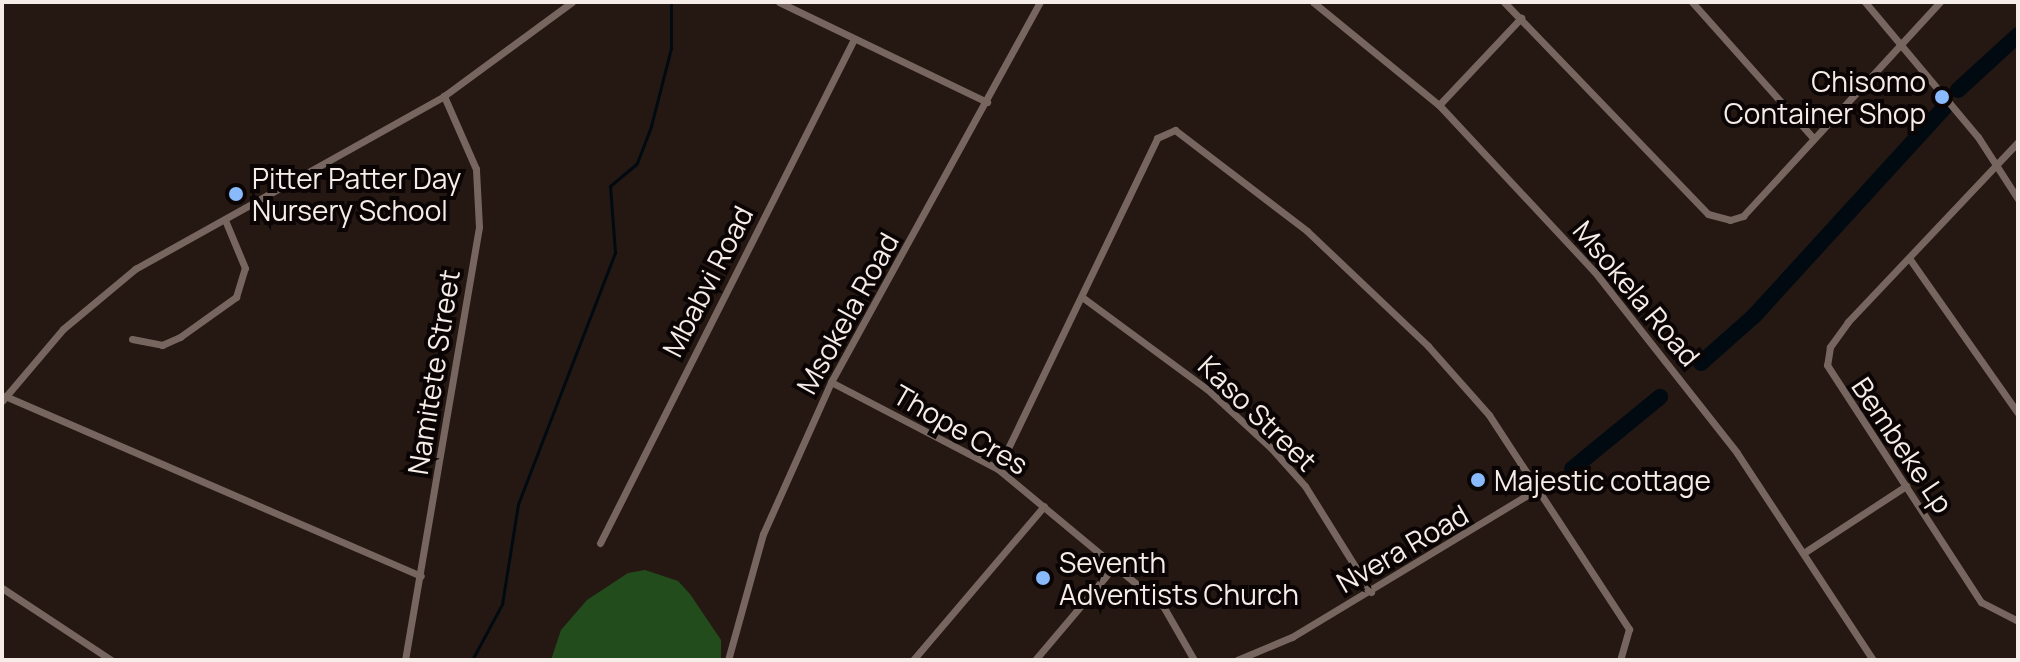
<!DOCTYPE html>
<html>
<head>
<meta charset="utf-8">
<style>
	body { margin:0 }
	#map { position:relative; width:2020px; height:662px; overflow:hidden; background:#251813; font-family:Manrope,sans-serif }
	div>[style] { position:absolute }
	.green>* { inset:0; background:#234c1c }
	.stream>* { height:3px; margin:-1.5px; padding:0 1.5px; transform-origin:1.5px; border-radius:1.5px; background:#000a10 }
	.river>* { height:16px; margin:-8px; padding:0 8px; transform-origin:8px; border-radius:8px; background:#000a10 }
	.minor>* { height:7px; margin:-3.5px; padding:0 3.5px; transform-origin:3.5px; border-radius:3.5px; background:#76665f }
	.dots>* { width:22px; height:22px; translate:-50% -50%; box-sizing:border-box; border:4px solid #0a0504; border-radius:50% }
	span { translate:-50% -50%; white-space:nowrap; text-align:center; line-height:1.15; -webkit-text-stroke:8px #0a0504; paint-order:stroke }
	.poi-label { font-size:28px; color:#f6ece8 }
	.right { translate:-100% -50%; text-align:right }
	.left { translate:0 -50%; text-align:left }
	.street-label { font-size:28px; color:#f6ece8 }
	.frame { position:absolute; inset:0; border:4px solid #f6ece8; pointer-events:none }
</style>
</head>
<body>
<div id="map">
	<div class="green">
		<i style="clip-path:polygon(645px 570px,678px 581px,690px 594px,721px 640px,721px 660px,551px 660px,561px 630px,587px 600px,628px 573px)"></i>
	</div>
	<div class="stream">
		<i style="left:472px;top:660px;width:64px;rotate:-61.8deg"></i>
		<i style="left:502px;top:604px;width:101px;rotate:-80.9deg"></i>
		<i style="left:518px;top:504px;width:270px;rotate:-68.9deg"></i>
		<i style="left:615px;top:252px;width:66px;rotate:-94.3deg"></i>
		<i style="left:610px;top:186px;width:35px;rotate:-40deg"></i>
		<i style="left:637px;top:163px;width:40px;rotate:-69deg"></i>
		<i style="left:651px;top:126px;width:81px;rotate:-75.6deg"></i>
		<i style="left:671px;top:48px;width:46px;rotate:-90deg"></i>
	</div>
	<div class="river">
		<i style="left:1958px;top:90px;width:81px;rotate:-42.5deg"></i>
		<i style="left:1701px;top:363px;width:71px;rotate:-41.6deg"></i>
		<i style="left:1754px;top:316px;width:282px;rotate:-47.6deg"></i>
		<i style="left:1572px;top:469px;width:114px;rotate:-39.3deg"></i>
	</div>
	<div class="minor">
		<i style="left:779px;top:2px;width:231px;rotate:25.7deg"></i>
		<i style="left:1313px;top:2px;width:163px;rotate:39.3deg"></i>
		<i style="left:1439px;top:105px;width:227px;rotate:47deg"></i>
		<i style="left:1594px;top:271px;width:231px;rotate:51.8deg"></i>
		<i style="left:1737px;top:453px;width:248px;rotate:56.7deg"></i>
		<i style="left:1504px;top:2px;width:294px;rotate:46.1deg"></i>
		<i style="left:1708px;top:214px;width:23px;rotate:15deg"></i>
		<i style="left:1730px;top:220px;width:14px;rotate:-17deg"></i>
		<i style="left:1743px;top:216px;width:291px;rotate:-47.4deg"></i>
		<i style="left:1692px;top:2px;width:183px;rotate:48.3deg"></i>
		<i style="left:1865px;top:2px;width:176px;rotate:50.1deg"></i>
		<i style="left:1978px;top:137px;width:74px;rotate:57.2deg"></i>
		<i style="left:1439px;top:105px;width:120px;rotate:-46.7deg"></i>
		<i style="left:2018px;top:142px;width:248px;rotate:133.4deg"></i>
		<i style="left:1848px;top:322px;width:31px;rotate:126deg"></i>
		<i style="left:1830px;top:347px;width:18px;rotate:99deg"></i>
		<i style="left:1827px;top:365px;width:283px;rotate:57deg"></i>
		<i style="left:1981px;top:602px;width:42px;rotate:27.2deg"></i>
		<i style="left:1909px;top:258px;width:189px;rotate:54.9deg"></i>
		<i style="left:1082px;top:297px;width:155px;rotate:36.4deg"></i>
		<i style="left:1207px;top:389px;width:87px;rotate:42.7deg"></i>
		<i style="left:1271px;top:448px;width:51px;rotate:48.2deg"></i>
		<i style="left:1305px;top:486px;width:125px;rotate:58.1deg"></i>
		<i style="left:132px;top:339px;width:31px;rotate:11deg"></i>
		<i style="left:162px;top:345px;width:20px;rotate:-24deg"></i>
		<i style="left:180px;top:337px;width:69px;rotate:-35.5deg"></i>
		<i style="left:236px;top:297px;width:30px;rotate:-73deg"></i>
		<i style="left:245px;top:268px;width:52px;rotate:-112.6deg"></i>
		<i style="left:831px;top:382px;width:188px;rotate:27.5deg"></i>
		<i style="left:998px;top:469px;width:214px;rotate:39.7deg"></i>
		<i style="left:1163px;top:606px;width:62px;rotate:60.1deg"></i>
		<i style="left:5px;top:396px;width:453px;rotate:23.4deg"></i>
		<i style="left:2px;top:401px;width:94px;rotate:-49.7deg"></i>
		<i style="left:63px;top:329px;width:94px;rotate:-39.8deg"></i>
		<i style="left:135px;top:269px;width:354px;rotate:-29.2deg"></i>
		<i style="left:444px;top:96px;width:159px;rotate:-36.3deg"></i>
		<i style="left:998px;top:469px;width:367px;rotate:-64.3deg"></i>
		<i style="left:1157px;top:138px;width:20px;rotate:-24deg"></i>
		<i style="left:1175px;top:130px;width:166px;rotate:37.4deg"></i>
		<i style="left:1307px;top:231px;width:167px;rotate:43.5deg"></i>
		<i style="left:1428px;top:346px;width:92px;rotate:48.5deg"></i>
		<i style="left:1489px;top:415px;width:256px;rotate:56.8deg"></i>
		<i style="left:1629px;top:629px;width:32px;rotate:106deg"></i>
		<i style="left:600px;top:543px;width:564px;rotate:-63.25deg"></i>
		<i style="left:1805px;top:552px;width:121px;rotate:-33.2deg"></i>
		<i style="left:2px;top:588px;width:131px;rotate:33.4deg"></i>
		<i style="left:405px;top:660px;width:439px;rotate:-80.3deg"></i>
		<i style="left:479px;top:227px;width:58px;rotate:-93deg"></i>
		<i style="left:476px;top:169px;width:80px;rotate:-113.7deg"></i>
		<i style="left:728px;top:660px;width:131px;rotate:-74.5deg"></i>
		<i style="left:763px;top:534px;width:167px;rotate:-65.9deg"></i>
		<i style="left:831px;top:382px;width:434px;rotate:-61.2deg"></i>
		<i style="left:913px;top:660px;width:202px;rotate:-49.6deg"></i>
		<i style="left:1035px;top:660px;width:127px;rotate:-49.8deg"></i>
		<i style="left:1237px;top:660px;width:60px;rotate:-22.7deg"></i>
		<i style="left:1292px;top:637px;width:291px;rotate:-31.1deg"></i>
	</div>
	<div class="dots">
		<i style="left:1942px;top:97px;background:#89bafc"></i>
		<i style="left:236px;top:194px;background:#89bafc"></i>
		<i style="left:1478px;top:480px;background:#89bafc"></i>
		<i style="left:1043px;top:578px;background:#89bafc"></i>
	</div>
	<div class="poi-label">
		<span class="right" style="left:1926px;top:97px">Chisomo<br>Container Shop</span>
		<span class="left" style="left:252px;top:194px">Pitter Patter Day<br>Nursery School</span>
		<span class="left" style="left:1494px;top:480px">Majestic cottage</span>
		<span class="left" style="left:1059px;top:578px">Seventh<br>Adventists Church</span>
	</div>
	<div class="street-label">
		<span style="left:707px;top:281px;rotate:-63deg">Mbabvi Road</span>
		<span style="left:1637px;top:293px;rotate:50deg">Msokela Road</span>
		<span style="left:847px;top:313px;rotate:-61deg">Msokela Road</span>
		<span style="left:433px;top:372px;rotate:-81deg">Namitete Street</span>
		<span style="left:1258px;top:413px;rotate:44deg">Kaso Street</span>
		<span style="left:961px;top:429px;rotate:30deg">Thope Cres</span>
		<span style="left:1903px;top:445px;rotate:56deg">Bembeke Lp</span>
		<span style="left:1402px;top:548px;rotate:-30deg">Nvera Road</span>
	</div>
	<div class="frame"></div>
</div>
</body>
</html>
